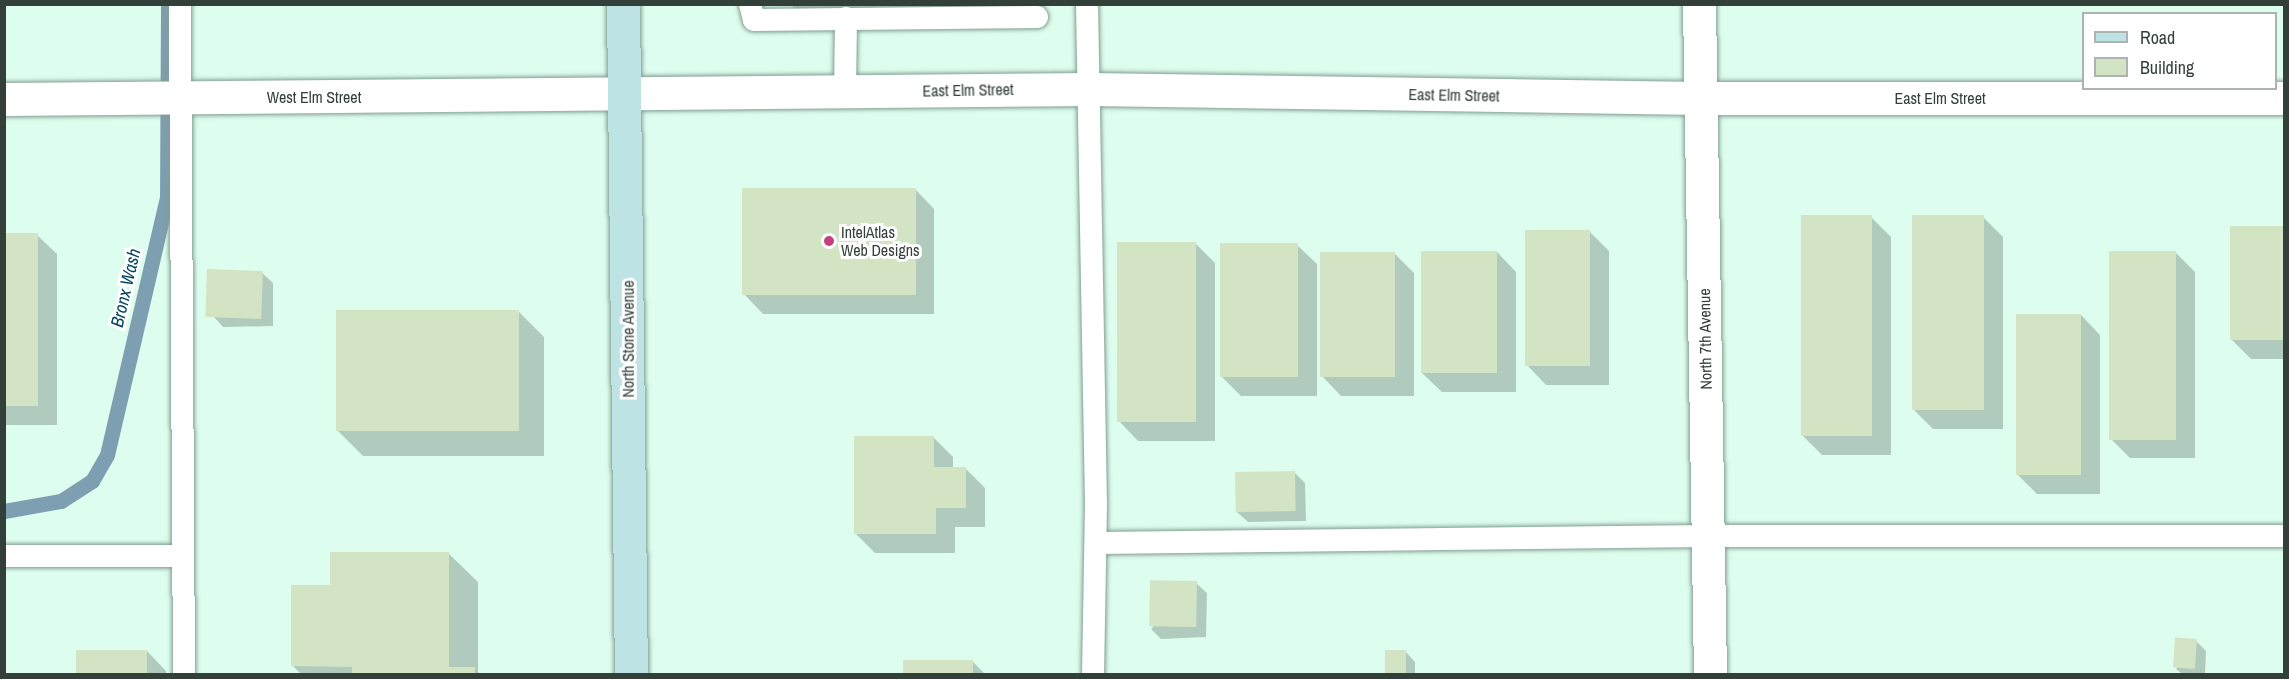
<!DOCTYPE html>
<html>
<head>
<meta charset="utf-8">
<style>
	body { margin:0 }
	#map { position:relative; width:2289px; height:679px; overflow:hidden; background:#ddfdee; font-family:"Archivo Narrow",sans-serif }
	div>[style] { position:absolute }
	.shadow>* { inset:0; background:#0003; transform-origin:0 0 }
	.stream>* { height:15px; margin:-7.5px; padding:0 7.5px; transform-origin:7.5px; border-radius:7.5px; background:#7e9eb1 }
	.building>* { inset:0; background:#d3e4c5; transform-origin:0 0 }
	.roads { filter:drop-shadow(0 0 2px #829f91) drop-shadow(0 0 2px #829f91) }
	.lane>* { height:22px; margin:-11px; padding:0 11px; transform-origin:11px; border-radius:11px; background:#fff }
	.street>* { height:33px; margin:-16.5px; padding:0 16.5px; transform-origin:16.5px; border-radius:16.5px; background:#fff }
	.secondary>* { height:33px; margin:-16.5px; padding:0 16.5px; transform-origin:16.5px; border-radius:16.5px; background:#bee3e4 }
	.dots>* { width:16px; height:16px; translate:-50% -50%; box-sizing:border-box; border:3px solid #fff; border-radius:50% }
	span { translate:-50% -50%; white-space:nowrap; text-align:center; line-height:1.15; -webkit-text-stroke:6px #fff; paint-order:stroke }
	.street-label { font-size:16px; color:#33403a }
	.poi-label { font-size:16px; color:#33403a }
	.left { translate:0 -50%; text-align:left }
	.water-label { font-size:18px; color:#034660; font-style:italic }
	.frame { position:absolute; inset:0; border:6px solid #33403a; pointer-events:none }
	.legend { position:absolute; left:2082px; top:12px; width:195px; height:78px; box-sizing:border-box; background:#fff; border:2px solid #adb3b0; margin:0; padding:8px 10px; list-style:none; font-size:18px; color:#33403a }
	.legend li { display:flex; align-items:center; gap:12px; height:30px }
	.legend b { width:30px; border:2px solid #adb3b0 }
</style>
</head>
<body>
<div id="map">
	<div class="shadow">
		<i style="left:793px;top:4px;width:209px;height:22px"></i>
		<i style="clip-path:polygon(915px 189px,934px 209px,934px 314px,763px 314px,744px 294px)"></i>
		<i style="clip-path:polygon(1871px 217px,1891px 237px,1891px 455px,1822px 455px,1803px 436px)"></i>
		<i style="clip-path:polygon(1983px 217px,2003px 237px,2003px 429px,1933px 429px,1913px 409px)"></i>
		<i style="clip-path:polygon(2231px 228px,2284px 228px,2284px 359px,2251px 359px,2231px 339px)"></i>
		<i style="clip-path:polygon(1590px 232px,1609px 251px,1609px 385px,1546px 385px,1527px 365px)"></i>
		<i style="clip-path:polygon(4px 235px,37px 235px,57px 254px,57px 425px,4px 425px)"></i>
		<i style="clip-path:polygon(1195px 243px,1215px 263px,1215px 441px,1138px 441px,1119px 421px)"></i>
		<i style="clip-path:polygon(1297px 245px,1317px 264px,1317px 396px,1241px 396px,1221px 376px)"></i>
		<i style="clip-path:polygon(1497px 252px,1516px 272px,1516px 392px,1442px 392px,1422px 373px)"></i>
		<i style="clip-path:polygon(2175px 252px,2195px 272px,2195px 458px,2130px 458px,2111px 439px)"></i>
		<i style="clip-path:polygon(1395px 254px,1414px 273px,1414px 396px,1341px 396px,1322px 376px)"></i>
		<i style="clip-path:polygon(262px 273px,273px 283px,273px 326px,223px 327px,213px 316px)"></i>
		<i style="clip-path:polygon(518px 311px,544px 337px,544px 456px,363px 456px,337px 430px)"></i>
		<i style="clip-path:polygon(2081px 315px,2100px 335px,2100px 494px,2037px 494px,2017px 474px)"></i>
		<i style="clip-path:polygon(934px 438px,953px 457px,953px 469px,966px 469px,985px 488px,985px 527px,955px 527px,955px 553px,875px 553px,856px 534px)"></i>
		<i style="clip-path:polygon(1294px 472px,1305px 483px,1306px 521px,1248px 522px,1237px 512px)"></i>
		<i style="clip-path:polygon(448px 553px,478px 582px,478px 672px,480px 674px,301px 674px,292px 665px)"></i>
		<i style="clip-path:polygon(1196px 583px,1207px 593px,1206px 637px,1161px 639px,1151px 629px)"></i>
		<i style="clip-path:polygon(2196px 641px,2206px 651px,2205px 674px,2182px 674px,2176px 669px)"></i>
		<i style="clip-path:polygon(78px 651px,147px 651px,166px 671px,166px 674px,78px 674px)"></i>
		<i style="clip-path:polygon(1387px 651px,1405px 651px,1415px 662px,1415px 674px,1386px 674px)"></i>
		<i style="clip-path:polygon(904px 662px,973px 662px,985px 674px,904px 674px)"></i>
	</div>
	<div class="stream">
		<i style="left:4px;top:511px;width:58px;rotate:-10deg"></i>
		<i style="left:61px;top:501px;width:37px;rotate:-33deg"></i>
		<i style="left:92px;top:481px;width:30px;rotate:-60deg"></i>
		<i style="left:107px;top:455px;width:264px;rotate:-76.9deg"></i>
		<i style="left:167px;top:198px;width:194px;rotate:-89.7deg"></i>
	</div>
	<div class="building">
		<i style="left:742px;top:188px;width:174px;height:107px"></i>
		<i style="left:1801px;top:215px;width:71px;height:221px"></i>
		<i style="left:1912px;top:215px;width:72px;height:195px"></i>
		<i style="left:2230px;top:226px;width:54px;height:114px"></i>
		<i style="left:1525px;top:230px;width:65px;height:136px"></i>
		<i style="left:5px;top:233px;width:33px;height:173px"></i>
		<i style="left:1117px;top:242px;width:79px;height:180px"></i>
		<i style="left:1220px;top:243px;width:78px;height:134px"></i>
		<i style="left:1421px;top:251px;width:76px;height:122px"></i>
		<i style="left:2109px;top:251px;width:67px;height:189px"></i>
		<i style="left:1320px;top:252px;width:75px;height:125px"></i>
		<i style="left:207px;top:269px;width:56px;height:48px;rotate:2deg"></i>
		<i style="left:336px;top:310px;width:183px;height:121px"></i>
		<i style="left:2016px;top:314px;width:65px;height:161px"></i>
		<i style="clip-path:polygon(854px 436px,934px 436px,934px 467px,966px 467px,966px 508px,936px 508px,936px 534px,854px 534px)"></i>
		<i style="left:1295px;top:471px;width:40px;height:60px;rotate:89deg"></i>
		<i style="clip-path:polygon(330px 552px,449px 552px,449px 667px,475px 667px,475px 674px,352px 674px,352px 667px,291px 666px,291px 585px,330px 585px)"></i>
		<i style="left:1197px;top:581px;width:46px;height:47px;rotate:91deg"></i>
		<i style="left:2197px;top:639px;width:30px;height:22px;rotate:94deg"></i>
		<i style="left:76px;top:650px;width:71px;height:24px"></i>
		<i style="left:1385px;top:650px;width:21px;height:24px"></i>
		<i style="left:903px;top:660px;width:70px;height:14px"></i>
	</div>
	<div class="roads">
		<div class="lane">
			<i style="left:180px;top:4px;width:670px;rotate:89.66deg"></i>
			<i style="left:750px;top:4px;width:16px;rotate:76deg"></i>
			<i style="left:754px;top:20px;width:283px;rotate:-0.6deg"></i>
			<i style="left:1087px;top:4px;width:500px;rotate:88.97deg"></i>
			<i style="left:1096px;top:504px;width:170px;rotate:91deg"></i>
			<i style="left:845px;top:92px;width:74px;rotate:-89.2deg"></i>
			<i style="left:1096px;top:543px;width:613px;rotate:-0.65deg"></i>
			<i style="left:1709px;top:536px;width:575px"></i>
			<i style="left:4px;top:556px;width:179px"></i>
		</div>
		<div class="street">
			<i style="left:1699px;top:4px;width:670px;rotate:89.06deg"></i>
			<i style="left:4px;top:99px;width:1085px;rotate:-0.53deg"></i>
			<i style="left:1089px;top:89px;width:611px;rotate:0.84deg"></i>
			<i style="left:1700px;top:98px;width:584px"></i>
		</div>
		<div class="secondary">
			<i style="left:623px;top:4px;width:670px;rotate:89.32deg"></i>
		</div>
	</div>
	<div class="dots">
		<i style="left:829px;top:241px;background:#c64080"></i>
	</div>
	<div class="street-label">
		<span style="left:968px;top:90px;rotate:-1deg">East Elm Street</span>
		<span style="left:1454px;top:95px;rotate:1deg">East Elm Street</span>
		<span style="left:314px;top:97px">West Elm Street</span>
		<span style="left:1940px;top:98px">East Elm Street</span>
		<span style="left:628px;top:339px;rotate:-90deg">North Stone Avenue</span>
		<span style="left:1705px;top:339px;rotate:-91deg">North 7th Avenue</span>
	</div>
	<div class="poi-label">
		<span class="left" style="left:841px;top:241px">IntelAtlas<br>Web Designs</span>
	</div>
	<div class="water-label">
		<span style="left:126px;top:288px;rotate:-77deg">Bronx Wash</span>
	</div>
	<div class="frame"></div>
	<ul class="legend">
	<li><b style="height:8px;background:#bee3e4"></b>Road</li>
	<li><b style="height:16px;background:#d3e4c5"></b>Building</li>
	</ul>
</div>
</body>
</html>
